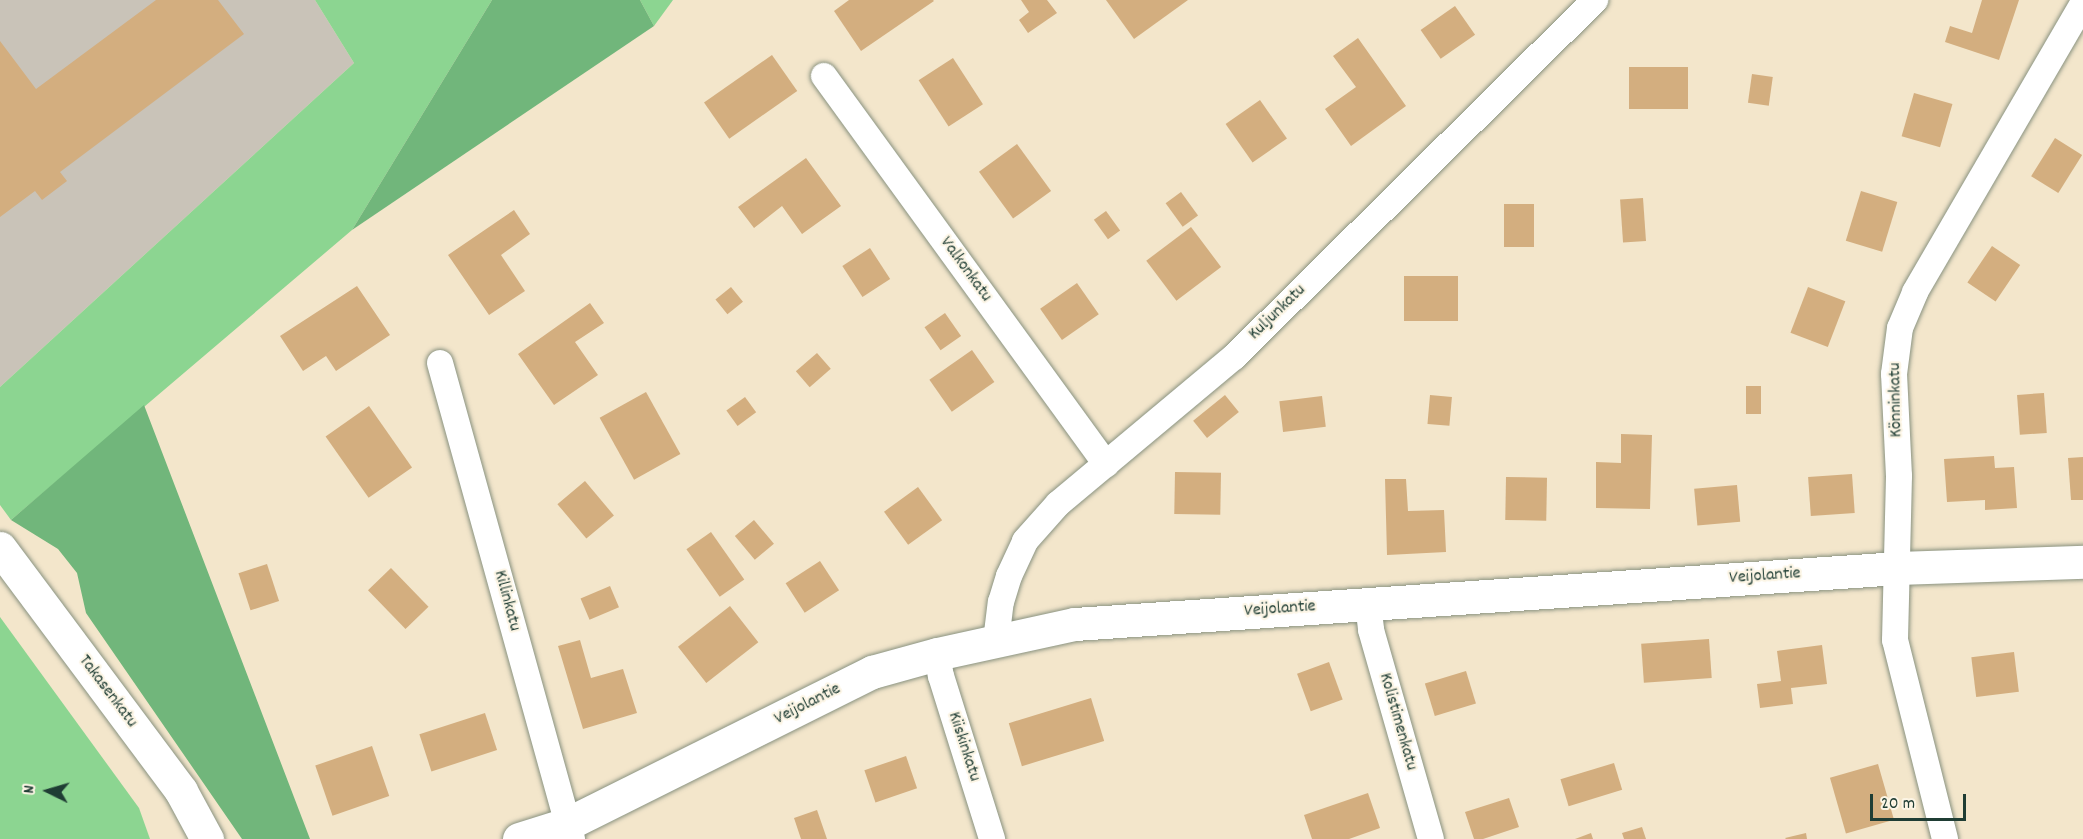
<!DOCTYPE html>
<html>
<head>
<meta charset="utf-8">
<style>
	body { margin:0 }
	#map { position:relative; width:2083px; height:839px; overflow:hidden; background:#f3e6cb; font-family:Dekko,sans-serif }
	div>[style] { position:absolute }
	.industrial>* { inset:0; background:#c9c3b8 }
	.green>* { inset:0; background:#8cd591 }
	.forest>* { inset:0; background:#71b67b }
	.building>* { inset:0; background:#d3ae7f; transform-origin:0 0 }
	.roads { filter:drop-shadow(0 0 2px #899280) drop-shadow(0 0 2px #899280) }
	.minor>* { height:26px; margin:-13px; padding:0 13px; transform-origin:13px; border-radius:13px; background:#fff }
	.tertiary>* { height:33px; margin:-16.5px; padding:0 16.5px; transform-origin:16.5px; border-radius:16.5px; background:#fff }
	span { translate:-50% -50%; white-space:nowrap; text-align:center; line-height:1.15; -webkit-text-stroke:4.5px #fcf5e5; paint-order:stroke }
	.street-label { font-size:18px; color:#1f3d34 }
	.north { position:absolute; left:18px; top:761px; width:60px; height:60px; -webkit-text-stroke:4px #fcf5e5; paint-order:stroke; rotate:275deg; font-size:16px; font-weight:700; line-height:24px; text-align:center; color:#1f3d34 }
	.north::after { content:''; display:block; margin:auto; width:21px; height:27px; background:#1f3d34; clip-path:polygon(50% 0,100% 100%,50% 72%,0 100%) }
	.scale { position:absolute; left:1870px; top:794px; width:96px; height:27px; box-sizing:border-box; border:3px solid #1f3d34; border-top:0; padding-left:8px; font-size:18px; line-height:21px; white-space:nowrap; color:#1f3d34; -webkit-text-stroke:4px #fcf5e5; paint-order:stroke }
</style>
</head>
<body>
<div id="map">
	<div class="industrial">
		<i style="clip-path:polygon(0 0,315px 0,354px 63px,0 387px)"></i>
	</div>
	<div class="green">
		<i style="clip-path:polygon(315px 0,492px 0,352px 230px,11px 520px,0 505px,0 387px,354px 63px)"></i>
		<i style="clip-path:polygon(640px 0,673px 0,654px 26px)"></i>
		<i style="clip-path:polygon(0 617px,139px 808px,150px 839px,0 839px)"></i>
	</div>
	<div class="forest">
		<i style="clip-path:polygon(492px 0,640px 0,654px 26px,352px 230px)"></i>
		<i style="clip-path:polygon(144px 405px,310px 839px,242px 839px,86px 613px,77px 573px,58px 549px,11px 520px)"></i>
	</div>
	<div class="building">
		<i style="clip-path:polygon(156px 0,218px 0,244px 34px,60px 172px,67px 181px,42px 200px,35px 191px,0 217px,0 41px,36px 89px)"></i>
		<i style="clip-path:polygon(849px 0,933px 0,934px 1px,861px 51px,834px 11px)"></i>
		<i style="clip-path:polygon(1021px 0,1047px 0,1057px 13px,1028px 33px,1019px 20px,1029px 12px)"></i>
		<i style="clip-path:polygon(1106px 0,1188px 0,1134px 39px)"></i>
		<i style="clip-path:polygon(1982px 0,2019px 0,1999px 60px,1945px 42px,1950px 26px,1972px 33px)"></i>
		<i style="left:1455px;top:6px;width:35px;height:42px;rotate:55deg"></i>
		<i style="clip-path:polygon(1358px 38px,1406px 106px,1351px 146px,1325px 109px,1356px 87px,1333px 56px)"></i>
		<i style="left:772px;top:55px;width:44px;height:83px;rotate:55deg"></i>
		<i style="left:953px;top:58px;width:55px;height:41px;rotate:57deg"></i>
		<i style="left:1629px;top:67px;width:59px;height:42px"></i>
		<i style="left:1752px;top:74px;width:21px;height:29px;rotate:8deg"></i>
		<i style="left:1914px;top:93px;width:40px;height:45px;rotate:16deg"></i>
		<i style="left:1260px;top:100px;width:47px;height:42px;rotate:55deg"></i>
		<i style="left:2055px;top:138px;width:32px;height:45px;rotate:32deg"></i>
		<i style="left:1017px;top:144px;width:58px;height:47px;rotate:54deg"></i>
		<i style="clip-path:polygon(806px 158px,841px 206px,802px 234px,782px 206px,754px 228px,738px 207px)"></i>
		<i style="left:1861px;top:191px;width:38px;height:52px;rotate:17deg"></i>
		<i style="left:1181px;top:192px;width:29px;height:19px;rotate:54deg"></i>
		<i style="left:1643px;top:198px;width:43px;height:23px;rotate:86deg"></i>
		<i style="left:1504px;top:204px;width:30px;height:43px"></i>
		<i style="clip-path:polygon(514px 210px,530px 234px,501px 255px,525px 291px,489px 315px,448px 255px)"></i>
		<i style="left:1106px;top:211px;width:24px;height:15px;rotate:54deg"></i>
		<i style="left:1191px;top:227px;width:50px;height:56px;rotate:53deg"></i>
		<i style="left:1992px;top:246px;width:34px;height:44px;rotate:34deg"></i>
		<i style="left:870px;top:248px;width:37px;height:33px;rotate:57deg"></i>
		<i style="left:1404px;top:276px;width:54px;height:45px"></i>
		<i style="left:1077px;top:283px;width:38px;height:45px;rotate:55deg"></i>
		<i style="clip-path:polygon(357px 286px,390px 335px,336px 371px,326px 356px,303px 371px,280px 336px)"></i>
		<i style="left:731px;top:287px;width:19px;height:20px;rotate:51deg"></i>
		<i style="left:1808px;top:287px;width:40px;height:49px;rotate:21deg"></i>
		<i style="clip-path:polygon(590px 303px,604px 323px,575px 342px,598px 375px,554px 405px,518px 354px)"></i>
		<i style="left:945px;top:313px;width:28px;height:25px;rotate:55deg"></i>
		<i style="left:972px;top:350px;width:39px;height:52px;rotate:55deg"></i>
		<i style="left:817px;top:353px;width:21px;height:28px;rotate:49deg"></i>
		<i style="left:1746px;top:386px;width:15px;height:28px"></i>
		<i style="left:646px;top:392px;width:71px;height:53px;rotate:61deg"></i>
		<i style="left:2044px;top:393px;width:40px;height:27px;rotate:86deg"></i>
		<i style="left:1225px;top:395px;width:22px;height:41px;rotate:51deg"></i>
		<i style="left:1430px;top:395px;width:22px;height:29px;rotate:5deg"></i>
		<i style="left:1322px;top:396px;width:31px;height:43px;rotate:83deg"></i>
		<i style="left:745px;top:397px;width:19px;height:23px;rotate:54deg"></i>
		<i style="left:369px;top:406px;width:75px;height:53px;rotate:55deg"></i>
		<i style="clip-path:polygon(1621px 434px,1652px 435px,1650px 509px,1596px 508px,1596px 462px,1621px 463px)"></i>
		<i style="clip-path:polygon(1994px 456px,1995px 468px,2014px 467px,2017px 508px,1985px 510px,1985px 500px,1947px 502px,1944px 459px)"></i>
		<i style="clip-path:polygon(2083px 457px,2083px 500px,2071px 500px,2068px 458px)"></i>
		<i style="left:1175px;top:472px;width:46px;height:42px;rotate:1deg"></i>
		<i style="left:1852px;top:474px;width:39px;height:44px;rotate:86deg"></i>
		<i style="left:1506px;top:477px;width:41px;height:43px;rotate:1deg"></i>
		<i style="clip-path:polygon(1385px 479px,1406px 479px,1408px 511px,1444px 510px,1446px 552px,1387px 555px)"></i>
		<i style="left:585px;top:481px;width:45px;height:36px;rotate:50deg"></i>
		<i style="left:1737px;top:485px;width:37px;height:43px;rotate:85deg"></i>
		<i style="left:918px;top:487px;width:41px;height:42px;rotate:54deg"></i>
		<i style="left:754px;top:520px;width:31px;height:25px;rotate:50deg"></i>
		<i style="left:711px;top:532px;width:58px;height:30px;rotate:55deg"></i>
		<i style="left:820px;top:561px;width:35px;height:41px;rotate:57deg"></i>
		<i style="left:267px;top:564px;width:39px;height:30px;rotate:72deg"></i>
		<i style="left:391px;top:568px;width:54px;height:32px;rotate:46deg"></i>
		<i style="left:610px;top:586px;width:23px;height:32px;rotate:67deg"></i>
		<i style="left:730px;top:606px;width:46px;height:66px;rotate:52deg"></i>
		<i style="left:1709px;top:639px;width:39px;height:68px;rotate:86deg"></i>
		<i style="clip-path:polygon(580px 640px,591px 678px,623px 669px,637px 713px,583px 729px,558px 646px)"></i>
		<i style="clip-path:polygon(1822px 645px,1827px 684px,1791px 688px,1793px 704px,1760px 708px,1757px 684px,1781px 681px,1777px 651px)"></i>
		<i style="left:2014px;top:652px;width:40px;height:43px;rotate:83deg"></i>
		<i style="left:1329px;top:662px;width:40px;height:34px;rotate:70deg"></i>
		<i style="left:1466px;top:671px;width:34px;height:43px;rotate:73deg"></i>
		<i style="left:1091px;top:698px;width:45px;height:86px;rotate:73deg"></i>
		<i style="left:485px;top:713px;width:39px;height:69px;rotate:72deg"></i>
		<i style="left:372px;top:746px;width:53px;height:60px;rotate:71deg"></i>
		<i style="left:906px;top:756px;width:34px;height:44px;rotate:71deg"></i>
		<i style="left:1614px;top:763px;width:28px;height:56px;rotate:73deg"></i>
		<i style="left:1878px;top:764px;width:58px;height:50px;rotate:74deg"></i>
		<i style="clip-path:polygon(1368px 793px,1380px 828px,1349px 839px,1312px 839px,1304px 815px)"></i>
		<i style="clip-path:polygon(1509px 798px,1519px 827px,1483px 839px,1474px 839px,1465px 812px)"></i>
		<i style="clip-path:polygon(817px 810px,827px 839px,801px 839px,794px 818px)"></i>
		<i style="clip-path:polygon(1642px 827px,1646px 839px,1624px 839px,1622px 833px)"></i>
		<i style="clip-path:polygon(1591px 833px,1593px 839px,1575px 839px)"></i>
		<i style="clip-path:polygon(1806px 833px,1807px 839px,1786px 839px,1785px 838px)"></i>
	</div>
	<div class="roads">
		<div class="minor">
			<i style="left:824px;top:76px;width:480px;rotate:54deg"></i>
			<i style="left:440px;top:363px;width:494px;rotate:74.5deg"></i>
			<i style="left:1368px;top:604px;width:26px;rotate:83deg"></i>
			<i style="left:1371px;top:630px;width:217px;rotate:74deg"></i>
			<i style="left:996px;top:641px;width:39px;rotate:-83deg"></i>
			<i style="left:1001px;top:602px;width:27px;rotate:-73deg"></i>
			<i style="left:1009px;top:576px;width:38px;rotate:-65deg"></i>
			<i style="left:1025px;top:541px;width:50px;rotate:-48.3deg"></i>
			<i style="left:1058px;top:504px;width:229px;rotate:-39.9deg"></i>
			<i style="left:1234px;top:357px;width:508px;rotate:-44.68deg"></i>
			<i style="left:937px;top:654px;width:22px;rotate:80deg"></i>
			<i style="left:941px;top:676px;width:171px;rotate:72.6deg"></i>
			<i style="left:1945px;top:839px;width:205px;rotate:-104.1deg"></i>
			<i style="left:1895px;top:640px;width:164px;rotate:-88.6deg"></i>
			<i style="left:1899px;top:476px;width:102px;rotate:-92.8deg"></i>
			<i style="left:1894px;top:374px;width:46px;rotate:-82.6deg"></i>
			<i style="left:1900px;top:328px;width:39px;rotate:-67deg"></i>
			<i style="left:1915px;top:292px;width:334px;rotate:-59.8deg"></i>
		</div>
		<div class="tertiary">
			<i style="left:0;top:548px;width:303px;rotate:53.3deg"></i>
			<i style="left:181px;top:791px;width:55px;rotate:61.6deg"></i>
			<i style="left:519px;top:839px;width:50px;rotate:-17.4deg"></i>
			<i style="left:567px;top:824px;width:341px;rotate:-26.5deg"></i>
			<i style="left:872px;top:672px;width:67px;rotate:-15.5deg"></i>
			<i style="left:937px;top:654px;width:141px;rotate:-12.3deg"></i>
			<i style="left:1075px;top:624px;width:826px;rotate:-3.89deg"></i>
			<i style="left:1899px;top:568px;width:184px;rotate:-1.9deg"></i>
		</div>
	</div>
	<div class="street-label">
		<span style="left:965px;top:270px;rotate:54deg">Valkonkatu</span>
		<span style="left:1278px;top:313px;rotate:-44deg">Kuljunkatu</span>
		<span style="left:1897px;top:400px;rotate:-91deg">Könninkatu</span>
		<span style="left:1765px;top:577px;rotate:-4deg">Veijolantie</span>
		<span style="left:506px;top:601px;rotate:75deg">Killinkatu</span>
		<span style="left:1280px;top:610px;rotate:-4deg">Veijolantie</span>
		<span style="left:107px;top:692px;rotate:53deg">Takasenkatu</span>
		<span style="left:808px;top:705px;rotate:-27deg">Veijolantie</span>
		<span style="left:1397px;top:722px;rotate:74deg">Kolistimenkatu</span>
		<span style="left:963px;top:747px;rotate:72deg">Kiiskinkatu</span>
	</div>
	<div class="north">N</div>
	<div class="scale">20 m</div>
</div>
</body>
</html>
